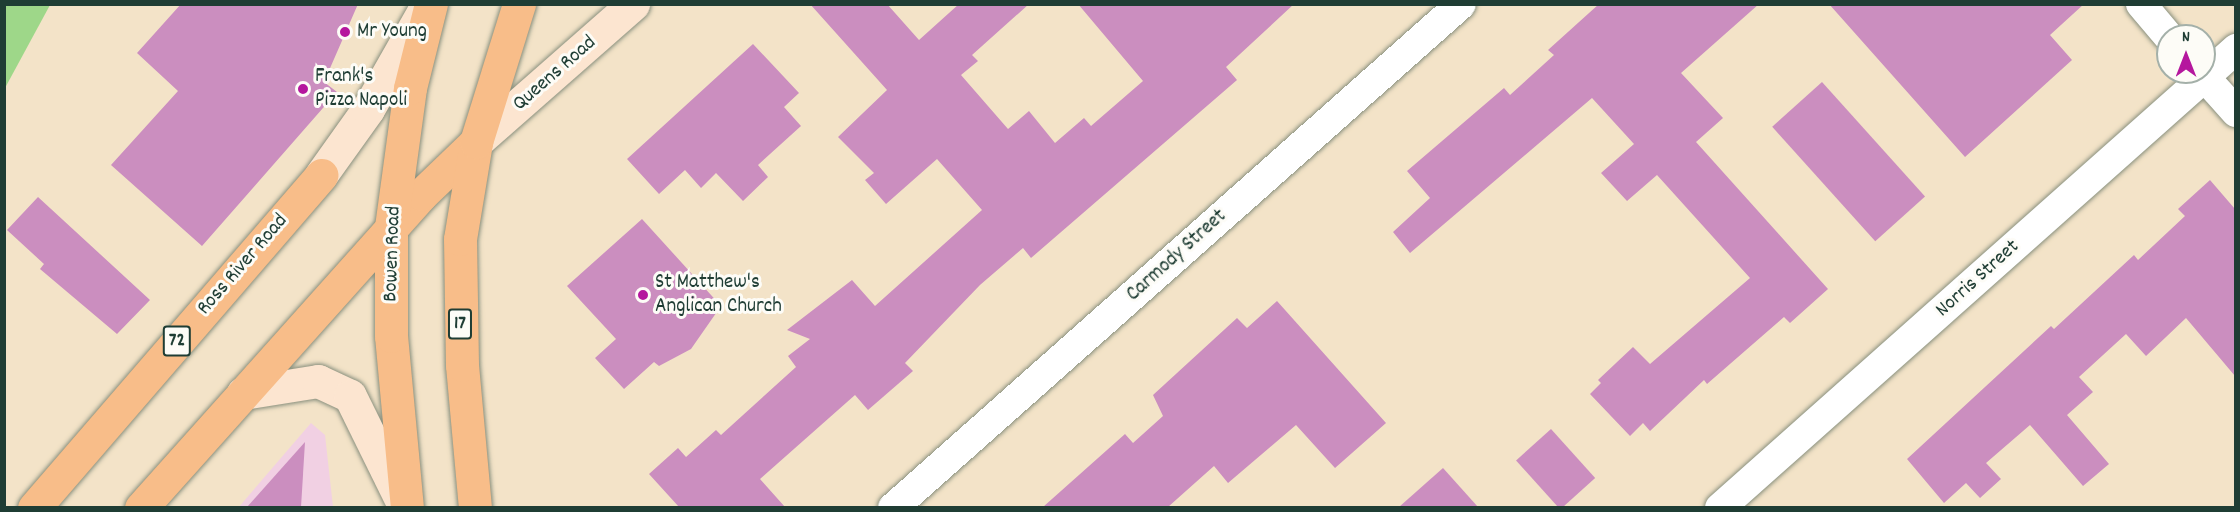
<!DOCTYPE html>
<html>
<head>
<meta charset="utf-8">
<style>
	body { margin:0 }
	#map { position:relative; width:2240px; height:512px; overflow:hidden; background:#f3e3c8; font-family:Dekko,sans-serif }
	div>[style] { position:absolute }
	.built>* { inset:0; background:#f1d0e3 }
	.green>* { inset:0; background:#9ed789 }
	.building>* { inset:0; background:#cb8ebf; transform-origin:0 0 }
	.roads { filter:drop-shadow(0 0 2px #89907e) drop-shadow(0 0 2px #89907e) }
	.street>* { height:30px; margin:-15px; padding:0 15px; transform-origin:15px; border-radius:15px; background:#fff }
	.secondary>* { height:33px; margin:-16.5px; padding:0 16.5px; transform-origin:16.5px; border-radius:16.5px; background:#fce5d0 }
	.primary>* { height:33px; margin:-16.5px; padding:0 16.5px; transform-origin:16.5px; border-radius:16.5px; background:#f8bd89 }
	.dots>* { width:16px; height:16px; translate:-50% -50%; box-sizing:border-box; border:3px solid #fdfcf7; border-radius:50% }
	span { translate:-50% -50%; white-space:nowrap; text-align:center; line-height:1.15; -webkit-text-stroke:6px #fdfcf7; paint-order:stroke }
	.shield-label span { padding:2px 4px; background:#fdfcf7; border:2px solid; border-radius:4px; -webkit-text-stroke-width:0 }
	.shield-label { font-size:20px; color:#1f3d34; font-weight:700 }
	.poi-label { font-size:21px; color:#1f3d34 }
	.left { translate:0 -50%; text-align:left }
	.street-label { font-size:21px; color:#1f3d34 }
	.frame { position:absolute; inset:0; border:6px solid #1f3d34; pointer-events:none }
	.north { position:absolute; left:2156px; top:24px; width:60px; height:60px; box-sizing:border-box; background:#fdfcf7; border:2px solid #a4b0a9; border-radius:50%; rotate:0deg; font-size:16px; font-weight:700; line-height:24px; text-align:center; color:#1f3d34 }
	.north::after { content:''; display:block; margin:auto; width:21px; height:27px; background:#b5179e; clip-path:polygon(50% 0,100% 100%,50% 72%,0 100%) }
</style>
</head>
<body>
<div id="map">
	<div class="built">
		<i style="clip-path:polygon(311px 423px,325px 435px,333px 507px,238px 508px)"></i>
	</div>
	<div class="green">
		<i style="clip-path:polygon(5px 4px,50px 5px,5px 88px,4px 5px)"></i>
	</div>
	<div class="building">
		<i style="clip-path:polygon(181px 4px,358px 4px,324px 82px,337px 92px,202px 246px,111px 165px,178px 91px,137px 53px)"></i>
		<i style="clip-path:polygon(810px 4px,887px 4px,919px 40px,959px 4px,1029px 4px,972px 55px,978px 61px,961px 75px,1008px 129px,1029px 111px,1055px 143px,1084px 118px,1091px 126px,1143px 81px,1078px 4px,1294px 4px,1226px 67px,1237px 80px,1031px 258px,1023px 248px,980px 285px,905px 363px,913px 371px,868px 410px,855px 395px,760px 479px,785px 507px,679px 507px,649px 474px,678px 448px,686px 457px,716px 430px,721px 435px,796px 367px,788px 356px,810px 339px,787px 330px,852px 280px,875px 306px,982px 210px,937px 159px,886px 204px,865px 180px,874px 173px,838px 137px,887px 90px)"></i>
		<i style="clip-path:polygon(1599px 4px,1759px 4px,1681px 73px,1723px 118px,1696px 142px,1828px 289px,1790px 323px,1784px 317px,1707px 384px,1704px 380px,1650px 431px,1643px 423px,1630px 436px,1590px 394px,1601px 383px,1598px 380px,1633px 347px,1650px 364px,1750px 278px,1657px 175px,1627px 201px,1601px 173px,1634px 144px,1592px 98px,1410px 253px,1393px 232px,1430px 198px,1407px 171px,1504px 88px,1510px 95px,1554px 55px,1548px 50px)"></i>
		<i style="clip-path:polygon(1829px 4px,2084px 4px,2050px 35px,2072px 60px,1965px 157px)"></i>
		<i style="clip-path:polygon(753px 44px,799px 93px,784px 107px,801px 126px,758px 165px,768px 177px,743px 201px,716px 173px,701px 188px,685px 170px,659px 194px,627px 159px)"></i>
		<i style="left:1822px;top:82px;width:154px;height:67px;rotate:48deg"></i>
		<i style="clip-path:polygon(2210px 180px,2235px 209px,2235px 376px,2186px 318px,2146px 356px,2126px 334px,2079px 377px,2093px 392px,2067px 415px,2109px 464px,2083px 486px,2030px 425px,1986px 463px,2001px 479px,1980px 498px,1966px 483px,1944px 503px,1907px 459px,2051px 326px,2054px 329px,2134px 255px,2138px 260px,2185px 216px,2178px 209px)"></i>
		<i style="clip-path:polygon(38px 197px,150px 300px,117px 334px,40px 269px,44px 264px,7px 230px)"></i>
		<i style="clip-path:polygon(642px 219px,721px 306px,691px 349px,659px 366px,654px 362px,624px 389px,595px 358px,616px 339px,567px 286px)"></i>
		<i style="clip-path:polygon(1277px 301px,1386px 423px,1335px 468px,1296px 425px,1228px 483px,1214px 466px,1168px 507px,1043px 507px,1125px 434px,1133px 443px,1163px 416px,1153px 395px,1237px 318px,1247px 328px)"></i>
		<i style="left:1551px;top:429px;width:66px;height:47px;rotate:48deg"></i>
		<i style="clip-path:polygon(305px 442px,301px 507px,247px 507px)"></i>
		<i style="clip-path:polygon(1443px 468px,1478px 507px,1399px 507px)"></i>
	</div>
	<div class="roads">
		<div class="street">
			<i style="left:2141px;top:4px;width:42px;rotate:49.8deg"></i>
			<i style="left:2200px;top:72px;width:54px;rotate:48deg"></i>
			<i style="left:893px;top:508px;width:759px;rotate:-41.58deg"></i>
			<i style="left:1720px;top:508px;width:691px;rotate:-41.65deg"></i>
		</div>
		<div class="secondary">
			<i style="left:476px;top:142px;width:209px;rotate:-41.3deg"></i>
			<i style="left:321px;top:175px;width:81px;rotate:-54.5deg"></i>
			<i style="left:368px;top:109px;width:112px;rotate:-60.4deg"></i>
			<i style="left:243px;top:393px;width:76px;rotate:-9.1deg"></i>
			<i style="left:318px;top:381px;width:35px;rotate:25deg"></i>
			<i style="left:350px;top:396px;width:125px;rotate:63.8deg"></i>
		</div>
		<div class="primary">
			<i style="left:34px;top:508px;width:440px;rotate:-49.2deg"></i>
			<i style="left:141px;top:508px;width:421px;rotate:-48.2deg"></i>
			<i style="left:422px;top:194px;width:75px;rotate:-43.9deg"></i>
			<i style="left:407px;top:508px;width:173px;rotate:-95.3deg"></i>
			<i style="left:391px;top:336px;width:109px;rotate:-90deg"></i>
			<i style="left:391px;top:227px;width:140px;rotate:-82.2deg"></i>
			<i style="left:410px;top:88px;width:87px;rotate:-76deg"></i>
			<i style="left:475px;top:508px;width:144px;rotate:-95.2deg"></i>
			<i style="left:462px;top:365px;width:126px;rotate:-90.9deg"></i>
			<i style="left:460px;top:239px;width:98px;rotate:-80.6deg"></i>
			<i style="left:476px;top:142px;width:145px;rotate:-72.7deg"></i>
		</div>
	</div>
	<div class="dots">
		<i style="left:345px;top:32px;background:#b5179e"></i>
		<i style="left:303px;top:89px;background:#b5179e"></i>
		<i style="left:643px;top:295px;background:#b5179e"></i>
	</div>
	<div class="shield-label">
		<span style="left:460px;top:324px">17</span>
		<span style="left:177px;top:341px">72</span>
	</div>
	<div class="poi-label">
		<span class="left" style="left:357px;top:32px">Mr Young</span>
		<span class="left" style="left:315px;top:89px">Frank's<br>Pizza Napoli</span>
		<span class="left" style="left:655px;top:295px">St Matthew's<br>Anglican Church</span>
	</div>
	<div class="street-label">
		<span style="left:555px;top:74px;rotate:-41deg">Queens Road</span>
		<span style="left:393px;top:254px;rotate:-88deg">Bowen Road</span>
		<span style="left:1177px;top:256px;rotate:-42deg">Carmody Street</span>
		<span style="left:243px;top:265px;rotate:-49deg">Ross River Road</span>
		<span style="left:1978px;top:279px;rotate:-42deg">Norris Street</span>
	</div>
	<div class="frame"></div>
	<div class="north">N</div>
</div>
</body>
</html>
